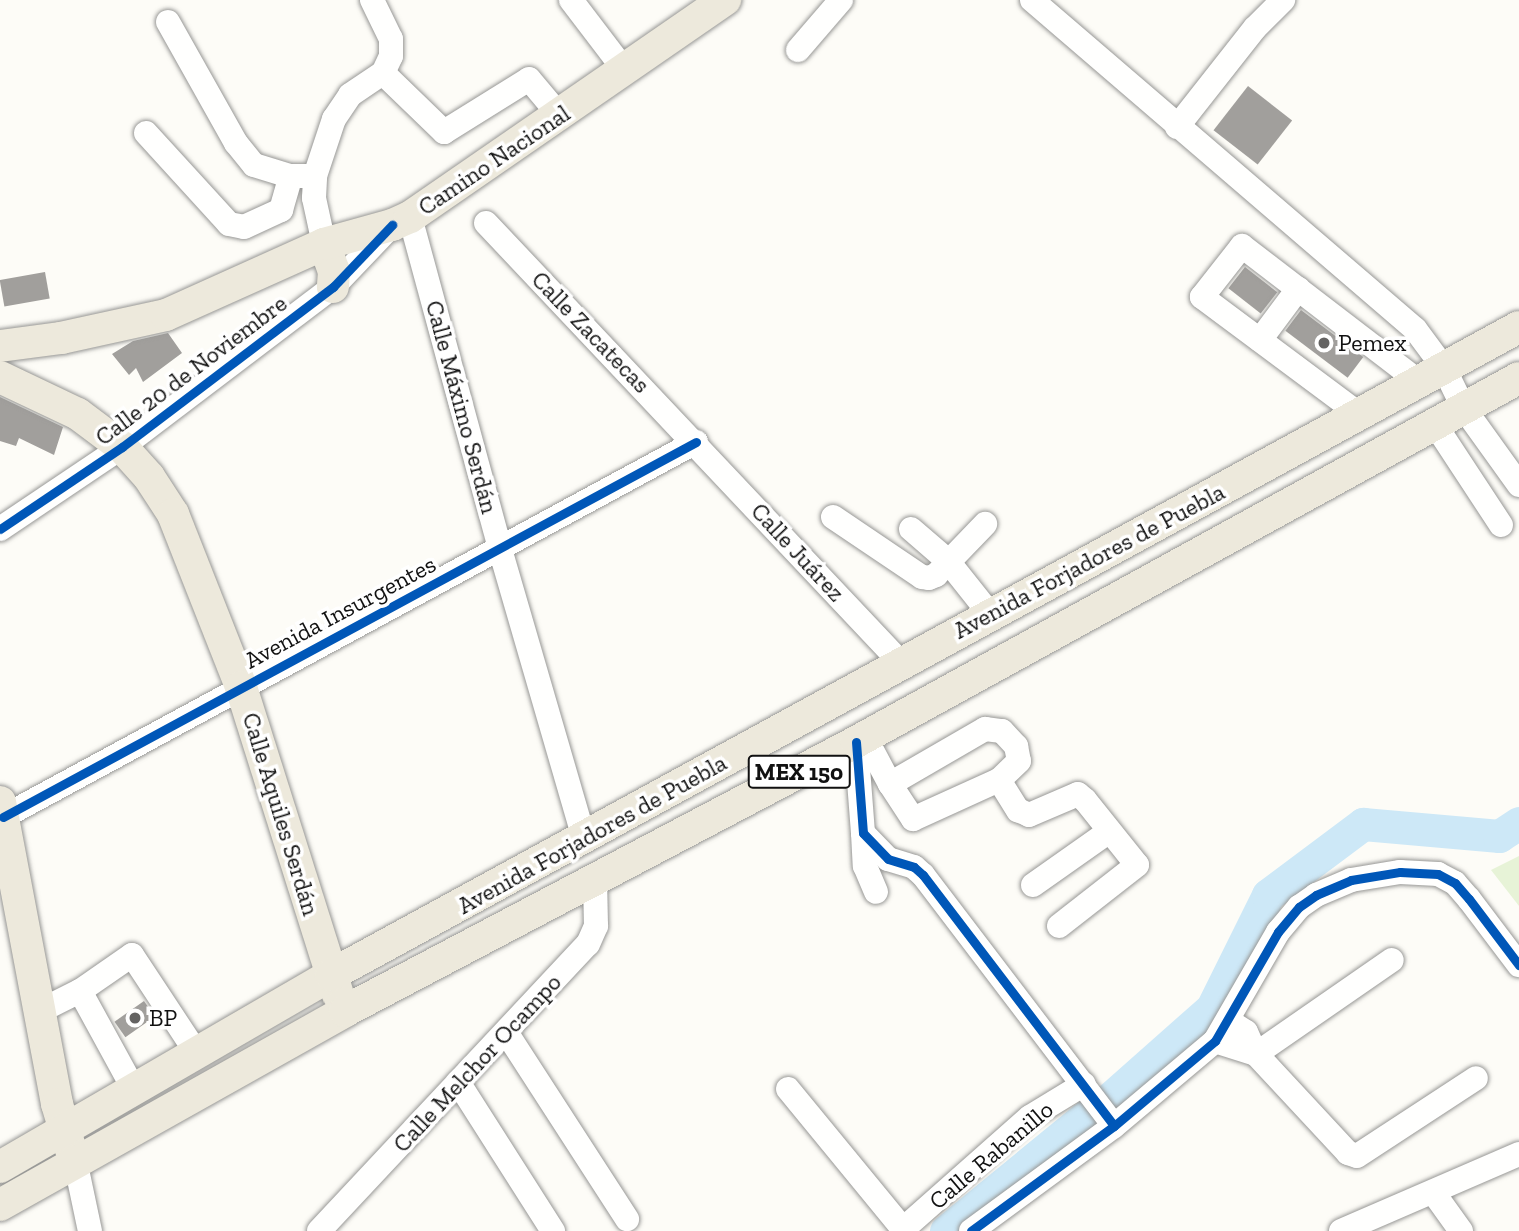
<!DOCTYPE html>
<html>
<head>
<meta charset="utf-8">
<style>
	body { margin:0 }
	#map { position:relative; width:1519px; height:1231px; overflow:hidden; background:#fdfcf7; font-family:"Zilla Slab",serif }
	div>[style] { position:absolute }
	.green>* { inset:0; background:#e7f3d7 }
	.river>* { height:33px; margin:-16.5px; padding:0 16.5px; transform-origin:16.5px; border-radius:16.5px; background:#cde8f7 }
	.building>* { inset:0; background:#a19f9c; transform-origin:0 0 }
	.roads { filter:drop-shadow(0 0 2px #979795) drop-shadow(0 0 2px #979795) }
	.minor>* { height:24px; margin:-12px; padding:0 12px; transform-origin:12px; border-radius:12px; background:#fffffe }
	.major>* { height:32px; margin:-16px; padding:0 16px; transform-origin:16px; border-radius:16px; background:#ede9dc }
	.cycleway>* { height:9px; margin:-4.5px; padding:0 4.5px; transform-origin:4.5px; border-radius:4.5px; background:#0057b8 }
	.dots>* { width:19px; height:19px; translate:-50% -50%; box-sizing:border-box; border:4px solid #fff; border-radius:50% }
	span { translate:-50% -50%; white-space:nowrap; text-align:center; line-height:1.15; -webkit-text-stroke:7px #fff; paint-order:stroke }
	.shield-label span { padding:2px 5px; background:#fff; border:2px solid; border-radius:5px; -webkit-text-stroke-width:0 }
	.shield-label { font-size:23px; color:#111; font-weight:700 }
	.street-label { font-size:24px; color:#111 }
	.poi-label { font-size:24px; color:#111 }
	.left { translate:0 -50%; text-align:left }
</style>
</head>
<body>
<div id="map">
	<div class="green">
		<i style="clip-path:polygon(1519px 856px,1519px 906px,1491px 870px)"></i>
	</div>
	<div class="river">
		<i style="left:1107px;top:1101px;width:140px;rotate:-41.5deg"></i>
		<i style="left:1212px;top:1008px;width:126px;rotate:-63.6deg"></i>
		<i style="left:1268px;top:895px;width:119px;rotate:-36.8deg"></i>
		<i style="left:1363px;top:824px;width:137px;rotate:5deg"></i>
		<i style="left:1499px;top:836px;width:24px;rotate:-33deg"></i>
		<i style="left:946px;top:1231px;width:185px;rotate:-39.3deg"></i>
	</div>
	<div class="building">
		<i style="left:1248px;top:86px;width:56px;height:56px;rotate:38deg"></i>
		<i style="left:1245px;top:267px;width:41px;height:27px;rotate:38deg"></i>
		<i style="left:45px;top:272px;width:27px;height:46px;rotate:80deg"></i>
		<i style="left:1301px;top:310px;width:78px;height:26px;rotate:37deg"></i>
		<i style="clip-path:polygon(168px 333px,182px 353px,143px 382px,136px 368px,129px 375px,112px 354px,133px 341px)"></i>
		<i style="clip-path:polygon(0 397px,63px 427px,54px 455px,19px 438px,16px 446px,0 441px)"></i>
		<i style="left:144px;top:1001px;width:19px;height:36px;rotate:55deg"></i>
	</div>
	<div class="roads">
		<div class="minor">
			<i style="left:372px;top:0;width:43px;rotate:64deg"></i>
			<i style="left:391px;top:39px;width:17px;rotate:90deg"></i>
			<i style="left:391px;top:56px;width:19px;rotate:115deg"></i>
			<i style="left:571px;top:0;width:89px;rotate:52.7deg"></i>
			<i style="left:1032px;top:0;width:505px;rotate:40.66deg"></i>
			<i style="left:1415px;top:329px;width:49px;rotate:53.4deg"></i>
			<i style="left:1444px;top:368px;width:43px;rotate:64deg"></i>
			<i style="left:1463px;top:407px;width:96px;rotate:54.3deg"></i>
			<i style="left:168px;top:22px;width:139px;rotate:60.7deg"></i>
			<i style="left:236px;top:143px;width:28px;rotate:51deg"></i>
			<i style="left:254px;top:165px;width:39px;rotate:17deg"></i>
			<i style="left:291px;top:176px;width:24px"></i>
			<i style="left:798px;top:50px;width:66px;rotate:-49.3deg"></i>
			<i style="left:1177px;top:127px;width:126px;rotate:-51.8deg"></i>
			<i style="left:1255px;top:28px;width:40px;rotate:-45deg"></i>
			<i style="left:146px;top:133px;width:123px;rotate:47.6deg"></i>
			<i style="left:229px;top:224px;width:15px;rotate:11deg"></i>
			<i style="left:244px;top:227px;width:41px;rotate:-24.7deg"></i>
			<i style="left:281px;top:210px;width:35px;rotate:-74deg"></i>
			<i style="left:410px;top:217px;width:344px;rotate:74.8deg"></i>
			<i style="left:500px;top:549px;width:302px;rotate:73.8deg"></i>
			<i style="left:486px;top:223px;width:605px;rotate:46.67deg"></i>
			<i style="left:324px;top:244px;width:47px;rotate:-102.3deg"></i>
			<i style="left:314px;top:198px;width:22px;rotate:-87deg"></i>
			<i style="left:315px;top:176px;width:60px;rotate:-71.6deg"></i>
			<i style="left:334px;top:119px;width:29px;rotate:-56deg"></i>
			<i style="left:350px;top:95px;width:40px;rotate:-34deg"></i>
			<i style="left:383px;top:73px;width:85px;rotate:44deg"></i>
			<i style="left:444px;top:132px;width:100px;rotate:-31.9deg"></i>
			<i style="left:529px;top:79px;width:48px;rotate:50deg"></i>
			<i style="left:1260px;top:340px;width:64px;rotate:-53.3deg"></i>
			<i style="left:1359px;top:414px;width:196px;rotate:-143.3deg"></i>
			<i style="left:1202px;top:297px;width:65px;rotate:-51.9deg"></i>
			<i style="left:1242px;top:246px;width:223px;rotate:37.5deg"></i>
			<i style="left:1434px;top:423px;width:122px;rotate:56.7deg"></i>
			<i style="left:833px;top:517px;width:107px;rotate:34deg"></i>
			<i style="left:922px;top:577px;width:7px;rotate:8deg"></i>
			<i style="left:929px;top:578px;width:8px;rotate:-23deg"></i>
			<i style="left:936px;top:575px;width:71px;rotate:-46.1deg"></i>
			<i style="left:0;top:529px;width:147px;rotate:-33.9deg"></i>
			<i style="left:122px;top:447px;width:265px;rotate:-37.2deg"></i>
			<i style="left:333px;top:287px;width:86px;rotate:-46.4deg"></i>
			<i style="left:911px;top:529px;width:48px;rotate:40.7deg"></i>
			<i style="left:947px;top:560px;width:69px;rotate:51.5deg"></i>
			<i style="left:865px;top:737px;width:53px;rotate:62deg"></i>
			<i style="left:890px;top:784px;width:42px;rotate:56.7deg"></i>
			<i style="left:913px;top:819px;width:94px;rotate:-24.4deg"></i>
			<i style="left:999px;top:780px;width:36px;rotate:58deg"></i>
			<i style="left:1018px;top:810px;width:12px;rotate:24deg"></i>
			<i style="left:1029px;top:815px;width:53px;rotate:-23.2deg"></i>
			<i style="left:1078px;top:794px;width:9px;rotate:41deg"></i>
			<i style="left:1085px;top:800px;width:83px;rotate:51.3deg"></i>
			<i style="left:1137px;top:865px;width:99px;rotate:142deg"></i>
			<i style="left:856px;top:742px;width:91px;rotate:85.6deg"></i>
			<i style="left:863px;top:833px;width:36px;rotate:46deg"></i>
			<i style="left:888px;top:859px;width:27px;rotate:17deg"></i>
			<i style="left:914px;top:867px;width:12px;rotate:42deg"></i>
			<i style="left:923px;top:875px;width:315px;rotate:52.7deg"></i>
			<i style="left:890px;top:784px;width:110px;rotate:-30.1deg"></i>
			<i style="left:985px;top:729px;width:17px;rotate:7deg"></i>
			<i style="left:1002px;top:731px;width:21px;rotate:47deg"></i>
			<i style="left:1016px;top:746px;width:15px;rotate:79deg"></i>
			<i style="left:1019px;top:761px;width:28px;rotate:136deg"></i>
			<i style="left:3px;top:817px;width:788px;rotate:-28.42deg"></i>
			<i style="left:863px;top:833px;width:33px;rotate:87deg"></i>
			<i style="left:865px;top:866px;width:28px;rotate:67deg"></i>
			<i style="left:1033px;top:885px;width:92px;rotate:-35.2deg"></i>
			<i style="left:80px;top:991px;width:111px;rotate:61.3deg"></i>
			<i style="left:40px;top:1011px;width:45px;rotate:-26.6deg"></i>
			<i style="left:80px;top:991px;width:63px;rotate:-34.7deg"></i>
			<i style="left:132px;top:955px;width:116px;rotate:56.6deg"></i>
			<i style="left:1229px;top:1021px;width:20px;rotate:33deg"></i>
			<i style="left:1246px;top:1032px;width:24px;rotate:66deg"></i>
			<i style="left:1256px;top:1054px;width:135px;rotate:47.1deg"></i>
			<i style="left:1348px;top:1153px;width:9px;rotate:18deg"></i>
			<i style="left:1357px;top:1156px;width:142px;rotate:-33.2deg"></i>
			<i style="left:506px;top:1032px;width:223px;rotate:57.1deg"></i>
			<i style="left:1215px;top:1041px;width:43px;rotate:17.6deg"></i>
			<i style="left:1256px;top:1054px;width:165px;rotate:-34.7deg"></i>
			<i style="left:458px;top:1082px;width:177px;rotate:57.5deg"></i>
			<i style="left:788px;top:1089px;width:181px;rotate:50.6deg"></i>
			<i style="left:75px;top:1160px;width:73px;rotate:78.1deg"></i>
			<i style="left:1433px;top:1192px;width:48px;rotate:54.3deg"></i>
			<i style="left:319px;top:1231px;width:393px;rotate:-46.9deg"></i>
			<i style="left:588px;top:944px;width:20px;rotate:-66deg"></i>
			<i style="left:596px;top:926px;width:48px;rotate:-91.2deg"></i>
			<i style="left:901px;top:1231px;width:172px;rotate:-41.5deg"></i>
			<i style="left:1030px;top:1117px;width:63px;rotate:-31.4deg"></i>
			<i style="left:971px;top:1231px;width:177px;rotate:-36.3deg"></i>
			<i style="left:1114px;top:1126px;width:132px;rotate:-40.1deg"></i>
			<i style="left:1215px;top:1041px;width:126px;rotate:-60deg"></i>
			<i style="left:1278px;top:932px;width:33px;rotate:-50deg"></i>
			<i style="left:1299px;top:907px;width:21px;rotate:-35deg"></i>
			<i style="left:1316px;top:895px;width:38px;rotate:-23deg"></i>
			<i style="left:1351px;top:880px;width:50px;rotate:-9.3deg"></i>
			<i style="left:1400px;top:872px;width:38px;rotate:3deg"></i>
			<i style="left:1438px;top:874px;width:19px;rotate:28deg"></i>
			<i style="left:1455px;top:883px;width:21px;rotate:49deg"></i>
			<i style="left:1469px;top:899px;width:83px;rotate:52.9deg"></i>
			<i style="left:1341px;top:1231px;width:194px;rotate:-23.4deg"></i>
		</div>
		<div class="major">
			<i style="left:324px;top:244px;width:29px;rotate:70deg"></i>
			<i style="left:334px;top:271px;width:16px;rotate:94deg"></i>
			<i style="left:0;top:346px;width:62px;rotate:-7.5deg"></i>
			<i style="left:61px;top:338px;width:107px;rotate:-12.4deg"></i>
			<i style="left:166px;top:315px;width:173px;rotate:-24.2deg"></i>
			<i style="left:324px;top:244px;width:71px;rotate:-15.6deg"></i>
			<i style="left:392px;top:225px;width:20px;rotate:-24deg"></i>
			<i style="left:410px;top:217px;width:383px;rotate:-34.6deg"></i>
			<i style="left:0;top:377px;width:86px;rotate:25.4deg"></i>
			<i style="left:78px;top:414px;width:55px;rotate:36.9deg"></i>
			<i style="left:122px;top:447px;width:40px;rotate:48deg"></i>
			<i style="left:149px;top:477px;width:44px;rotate:57deg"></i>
			<i style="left:173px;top:514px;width:186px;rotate:68.5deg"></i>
			<i style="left:241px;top:687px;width:322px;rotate:72.5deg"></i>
			<i style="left:0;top:802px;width:307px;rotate:79.3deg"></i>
			<i style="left:57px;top:1104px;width:45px;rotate:73.2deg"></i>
			<i style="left:0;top:1167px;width:383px;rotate:-30.1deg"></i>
			<i style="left:331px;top:975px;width:1353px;rotate:-28.61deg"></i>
			<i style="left:0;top:1205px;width:396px;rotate:-29.3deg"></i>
			<i style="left:345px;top:1011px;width:577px;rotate:-27.76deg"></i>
			<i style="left:856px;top:742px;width:756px;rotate:-28.77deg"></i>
		</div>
	</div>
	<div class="cycleway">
		<i style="left:0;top:529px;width:147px;rotate:-33.9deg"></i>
		<i style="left:122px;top:447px;width:265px;rotate:-37.2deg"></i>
		<i style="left:333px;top:287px;width:86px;rotate:-46.4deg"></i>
		<i style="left:856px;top:742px;width:91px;rotate:85.6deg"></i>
		<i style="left:863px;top:833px;width:36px;rotate:46deg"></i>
		<i style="left:888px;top:859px;width:27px;rotate:17deg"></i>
		<i style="left:914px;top:867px;width:12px;rotate:42deg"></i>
		<i style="left:923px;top:875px;width:315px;rotate:52.7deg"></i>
		<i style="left:3px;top:817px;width:788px;rotate:-28.42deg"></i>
		<i style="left:971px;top:1231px;width:177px;rotate:-36.3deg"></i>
		<i style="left:1114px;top:1126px;width:132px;rotate:-40.1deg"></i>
		<i style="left:1215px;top:1041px;width:126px;rotate:-60deg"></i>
		<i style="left:1278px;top:932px;width:33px;rotate:-50deg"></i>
		<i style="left:1299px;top:907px;width:21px;rotate:-35deg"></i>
		<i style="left:1316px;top:895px;width:38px;rotate:-23deg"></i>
		<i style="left:1351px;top:880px;width:50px;rotate:-9.3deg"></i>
		<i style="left:1400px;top:872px;width:38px;rotate:3deg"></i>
		<i style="left:1438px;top:874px;width:19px;rotate:28deg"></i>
		<i style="left:1455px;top:883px;width:21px;rotate:49deg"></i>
		<i style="left:1469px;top:899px;width:83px;rotate:52.9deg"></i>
	</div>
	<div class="dots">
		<i style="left:1324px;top:343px;background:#646362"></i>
		<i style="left:135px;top:1018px;background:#646362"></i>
	</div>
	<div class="shield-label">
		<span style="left:799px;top:772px">MEX 150</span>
	</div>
	<div class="street-label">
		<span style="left:494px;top:160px;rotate:-34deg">Camino Nacional</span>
		<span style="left:591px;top:332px;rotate:46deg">Calle Zacatecas</span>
		<span style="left:191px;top:370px;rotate:-37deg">Calle 20 de Noviembre</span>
		<span style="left:462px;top:407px;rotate:75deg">Calle Máximo Serdán</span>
		<span style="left:798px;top:552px;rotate:47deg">Calle Juárez</span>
		<span style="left:1089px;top:561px;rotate:-28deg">Avenida Forjadores de Puebla</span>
		<span style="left:340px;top:612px;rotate:-28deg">Avenida Insurgentes</span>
		<span style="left:281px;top:814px;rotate:73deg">Calle Aquiles Serdán</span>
		<span style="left:592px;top:834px;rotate:-29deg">Avenida Forjadores de Puebla</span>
		<span style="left:477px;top:1063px;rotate:-47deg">Calle Melchor Ocampo</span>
		<span style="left:991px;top:1155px;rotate:-40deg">Calle Rabanillo</span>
	</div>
	<div class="poi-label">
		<span class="left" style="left:1338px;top:343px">Pemex</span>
		<span class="left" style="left:149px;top:1018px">BP</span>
	</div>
</div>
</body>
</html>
